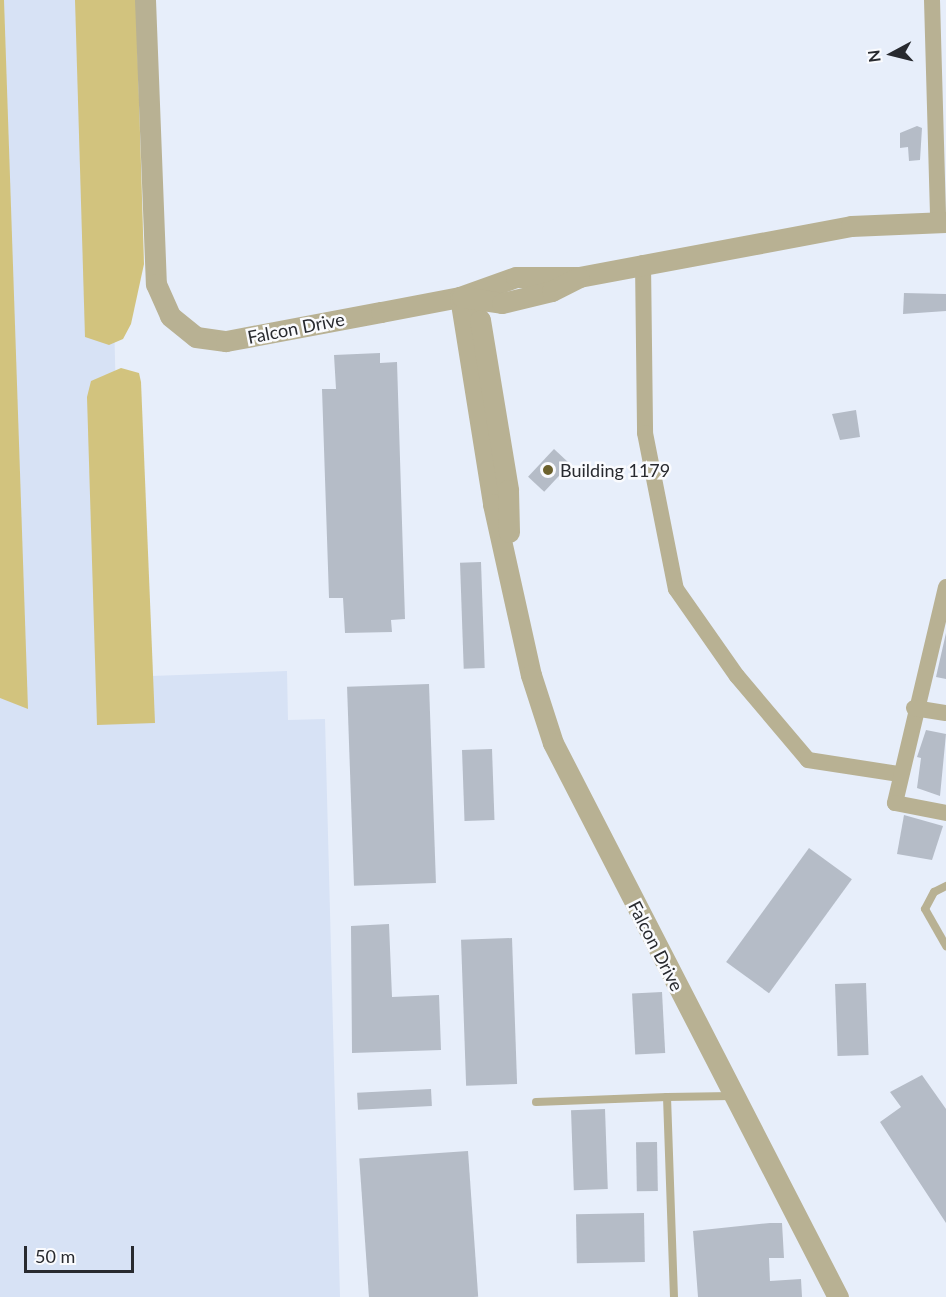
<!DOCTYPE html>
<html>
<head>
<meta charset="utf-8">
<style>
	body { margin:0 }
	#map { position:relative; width:946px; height:1297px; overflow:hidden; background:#e7eefa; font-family:Lato,sans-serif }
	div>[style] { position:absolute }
	.built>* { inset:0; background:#d7e2f5 }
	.green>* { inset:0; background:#d2c37e }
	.building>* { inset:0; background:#b5bcc7; transform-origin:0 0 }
	.service>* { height:8px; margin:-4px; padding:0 4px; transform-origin:4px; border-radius:4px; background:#b8b193 }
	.minor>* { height:16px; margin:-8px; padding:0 8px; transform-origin:8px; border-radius:8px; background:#b8b193 }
	.tertiary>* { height:21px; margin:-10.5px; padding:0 10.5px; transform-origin:10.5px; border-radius:10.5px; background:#b8b193 }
	.dots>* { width:16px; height:16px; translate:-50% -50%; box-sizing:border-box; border:3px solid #fafbfe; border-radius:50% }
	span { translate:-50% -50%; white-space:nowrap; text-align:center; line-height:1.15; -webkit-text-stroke:5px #fafbfe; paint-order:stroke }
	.street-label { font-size:18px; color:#282a2f }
	.poi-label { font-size:18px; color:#282a2f }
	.left { translate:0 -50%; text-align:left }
	.north { position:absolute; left:862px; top:24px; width:60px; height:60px; -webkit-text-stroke:4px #fafbfe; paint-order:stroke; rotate:263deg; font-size:16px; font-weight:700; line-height:24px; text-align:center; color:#282a2f }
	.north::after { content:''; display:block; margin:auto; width:21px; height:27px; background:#282a2f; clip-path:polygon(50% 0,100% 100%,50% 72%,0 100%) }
	.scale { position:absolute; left:24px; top:1246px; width:110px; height:27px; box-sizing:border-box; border:3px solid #282a2f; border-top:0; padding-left:8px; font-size:18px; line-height:21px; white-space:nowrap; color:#282a2f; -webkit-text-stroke:4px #fafbfe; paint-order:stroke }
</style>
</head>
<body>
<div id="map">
	<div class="built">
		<i style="clip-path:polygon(0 0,106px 0,123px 677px,287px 671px,288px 720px,325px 719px,340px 1297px,0 1297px)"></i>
	</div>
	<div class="green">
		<i style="clip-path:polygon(0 0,4px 0,28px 709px,0 698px)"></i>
		<i style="clip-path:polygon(75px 0,136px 0,144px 264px,131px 324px,123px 339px,109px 345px,85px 337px)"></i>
		<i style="clip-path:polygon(121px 368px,139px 373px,141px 382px,155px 723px,97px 725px,87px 397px,91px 381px)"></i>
	</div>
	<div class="building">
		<i style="clip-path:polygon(917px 126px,922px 128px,920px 160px,909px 161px,908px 147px,900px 148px,900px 133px)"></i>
		<i style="clip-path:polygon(904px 293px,946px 294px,946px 311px,903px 314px)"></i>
		<i style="clip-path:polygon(380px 353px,380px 363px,397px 362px,405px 619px,391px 620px,392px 632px,345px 633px,343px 598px,329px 598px,322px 389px,336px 389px,334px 355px)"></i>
		<i style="clip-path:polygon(856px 410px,860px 437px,840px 440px,832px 414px)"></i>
		<i style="left:554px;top:449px;width:22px;height:38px;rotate:43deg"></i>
		<i style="left:481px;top:562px;width:106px;height:21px;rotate:88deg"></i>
		<i style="clip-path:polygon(946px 633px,946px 679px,936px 677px)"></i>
		<i style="left:429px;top:684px;width:199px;height:82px;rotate:88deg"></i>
		<i style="clip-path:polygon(926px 730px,946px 734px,940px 796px,917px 788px,921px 758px,917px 757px)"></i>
		<i style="left:492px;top:749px;width:71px;height:30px;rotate:88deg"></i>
		<i style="clip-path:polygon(904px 815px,943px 826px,932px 860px,897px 854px)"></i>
		<i style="left:809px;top:848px;width:53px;height:141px;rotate:36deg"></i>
		<i style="clip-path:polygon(389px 924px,392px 997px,439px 995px,441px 1050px,352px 1053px,351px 926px)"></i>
		<i style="left:512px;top:938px;width:146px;height:51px;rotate:88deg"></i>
		<i style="left:866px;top:983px;width:72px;height:31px;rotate:88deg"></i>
		<i style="left:662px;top:992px;width:61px;height:30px;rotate:87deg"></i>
		<i style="clip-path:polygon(922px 1075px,946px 1109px,946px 1223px,880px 1122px,901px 1107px,890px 1092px)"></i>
		<i style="left:431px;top:1089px;width:17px;height:74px;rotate:87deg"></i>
		<i style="left:605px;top:1109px;width:80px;height:34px;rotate:88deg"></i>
		<i style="left:657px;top:1142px;width:49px;height:21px;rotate:89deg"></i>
		<i style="left:468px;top:1151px;width:146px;height:109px;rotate:86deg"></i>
		<i style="left:644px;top:1213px;width:49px;height:68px;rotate:89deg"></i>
		<i style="clip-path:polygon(770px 1223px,782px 1223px,784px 1258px,769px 1258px,770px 1281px,801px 1279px,802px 1297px,698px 1297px,693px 1231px)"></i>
	</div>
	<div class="service">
		<i style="left:946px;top:886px;width:13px;rotate:153deg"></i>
		<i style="left:934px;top:892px;width:19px;rotate:118deg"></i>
		<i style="left:925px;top:909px;width:43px;rotate:60.4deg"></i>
		<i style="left:667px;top:1097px;width:65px;rotate:-0.9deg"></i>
		<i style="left:536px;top:1102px;width:131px;rotate:-2.2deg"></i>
		<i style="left:667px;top:1097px;width:200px;rotate:88deg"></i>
	</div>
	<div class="minor">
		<i style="left:932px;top:0;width:221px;rotate:88.4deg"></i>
		<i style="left:643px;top:263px;width:170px;rotate:89.3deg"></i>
		<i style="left:645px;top:433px;width:159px;rotate:78.8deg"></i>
		<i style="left:676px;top:589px;width:106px;rotate:55deg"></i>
		<i style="left:737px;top:676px;width:110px;rotate:49.8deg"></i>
		<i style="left:808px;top:760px;width:91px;rotate:8.8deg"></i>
		<i style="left:946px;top:587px;width:222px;rotate:103.3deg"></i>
		<i style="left:895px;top:803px;width:52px;rotate:11.1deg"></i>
		<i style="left:914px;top:708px;width:32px;rotate:9deg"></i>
	</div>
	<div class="tertiary">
		<i style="left:145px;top:0;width:284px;rotate:87.8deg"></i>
		<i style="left:156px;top:284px;width:35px;rotate:66deg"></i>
		<i style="left:170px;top:316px;width:33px;rotate:39deg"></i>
		<i style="left:196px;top:337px;width:30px;rotate:8deg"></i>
		<i style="left:226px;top:341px;width:158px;rotate:-10.6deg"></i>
		<i style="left:381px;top:312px;width:80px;rotate:-10.8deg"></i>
		<i style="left:460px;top:297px;width:59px;rotate:-19.7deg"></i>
		<i style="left:516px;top:277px;width:63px"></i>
		<i style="left:579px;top:277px;width:277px;rotate:-10.6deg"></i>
		<i style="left:851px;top:226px;width:95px;rotate:-2.4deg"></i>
		<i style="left:460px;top:297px;width:210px;rotate:80.9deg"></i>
		<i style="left:493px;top:504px;width:175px;rotate:77.5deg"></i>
		<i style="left:531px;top:675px;width:71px;rotate:72.1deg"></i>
		<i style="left:553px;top:743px;width:623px;rotate:62.78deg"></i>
		<i style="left:460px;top:297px;width:30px;rotate:49deg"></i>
		<i style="left:480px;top:320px;width:172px;rotate:80.6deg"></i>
		<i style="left:508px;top:490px;width:42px;rotate:88.6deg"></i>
		<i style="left:462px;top:297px;width:40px;rotate:8.5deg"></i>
		<i style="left:502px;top:303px;width:51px;rotate:-13.5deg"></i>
		<i style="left:552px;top:291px;width:30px;rotate:-27deg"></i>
	</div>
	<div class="dots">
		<i style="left:548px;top:470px;background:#6c612d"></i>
	</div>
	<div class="street-label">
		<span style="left:296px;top:328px;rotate:-11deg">Falcon Drive</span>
		<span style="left:656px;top:946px;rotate:63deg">Falcon Drive</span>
	</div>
	<div class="poi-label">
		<span class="left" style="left:560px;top:470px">Building 1179</span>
	</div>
	<div class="north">N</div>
	<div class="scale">50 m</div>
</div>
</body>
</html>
